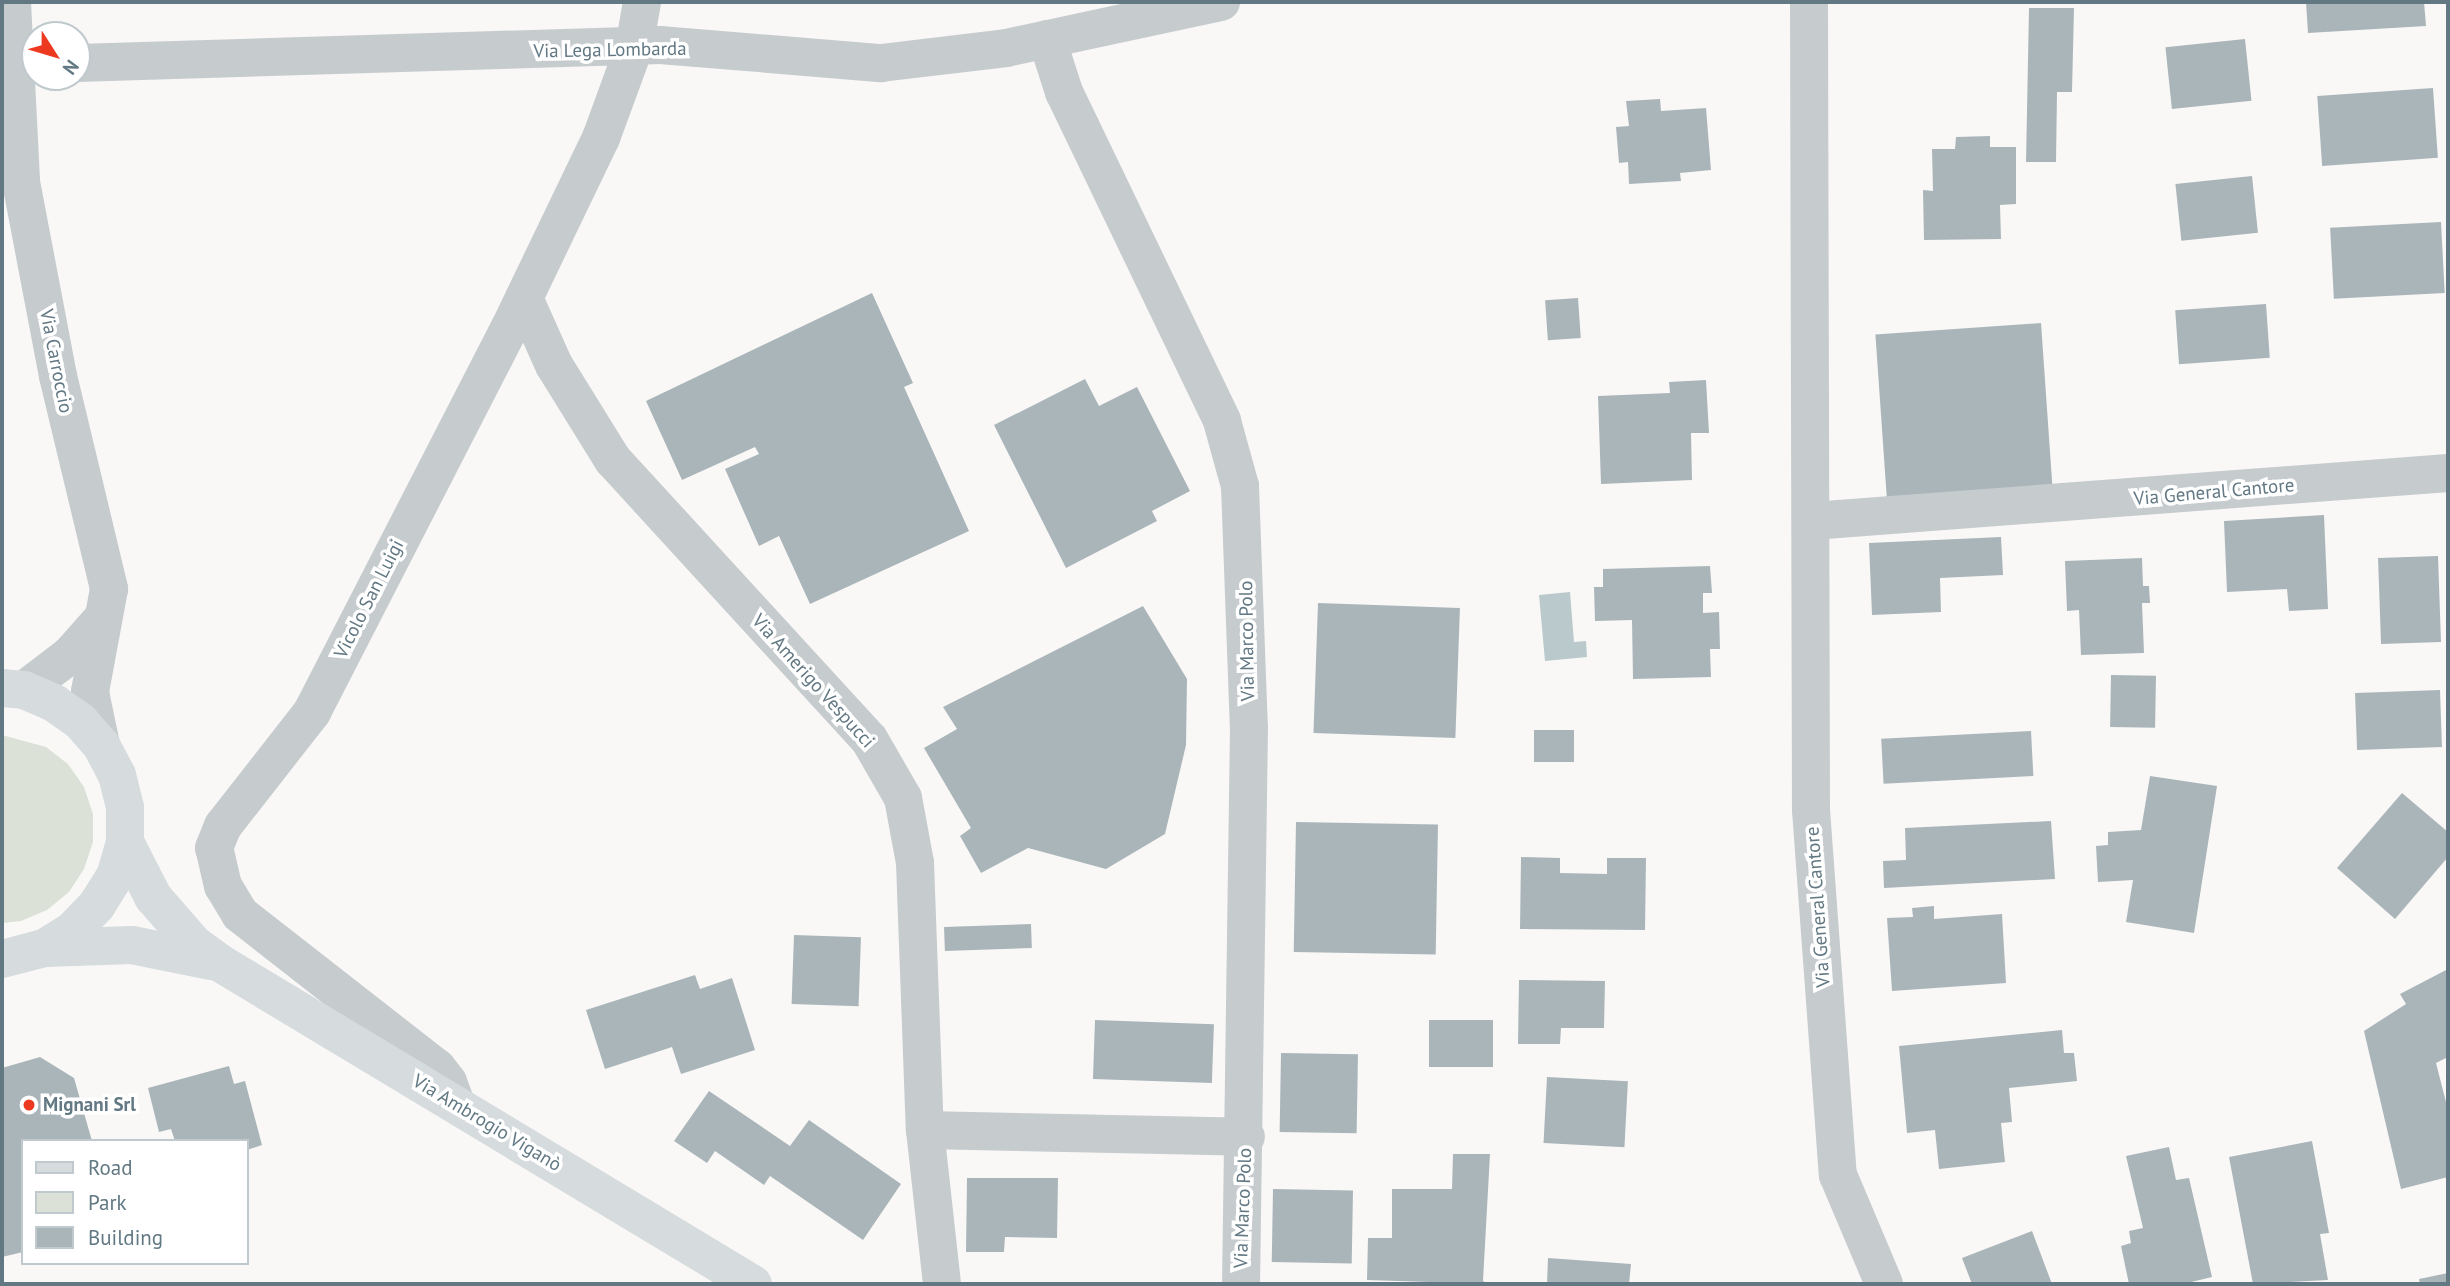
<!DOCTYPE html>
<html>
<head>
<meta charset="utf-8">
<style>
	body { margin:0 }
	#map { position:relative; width:2450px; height:1286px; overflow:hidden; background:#f9f8f6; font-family:"PT Sans",sans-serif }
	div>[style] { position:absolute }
	.green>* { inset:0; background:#dbe1d7 }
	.water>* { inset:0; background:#bacacc }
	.building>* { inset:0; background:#aab5ba; transform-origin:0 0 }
	.minor>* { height:38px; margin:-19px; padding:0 19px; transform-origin:19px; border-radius:19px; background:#c6cbce }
	.major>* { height:38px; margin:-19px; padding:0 19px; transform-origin:19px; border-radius:19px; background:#d6dbde }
	.dots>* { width:19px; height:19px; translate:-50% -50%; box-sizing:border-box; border:4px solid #fff; border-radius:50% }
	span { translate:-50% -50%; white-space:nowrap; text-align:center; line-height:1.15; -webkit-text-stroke:7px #fff; paint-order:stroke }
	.street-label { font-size:19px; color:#627883 }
	.poi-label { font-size:19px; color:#627883; font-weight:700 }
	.left { translate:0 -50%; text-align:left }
	.frame { position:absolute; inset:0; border:4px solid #627883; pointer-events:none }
	.legend { position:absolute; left:21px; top:1139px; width:228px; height:126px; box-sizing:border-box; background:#fff; border:2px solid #c0c9cd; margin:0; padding:9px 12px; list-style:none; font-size:21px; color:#627883 }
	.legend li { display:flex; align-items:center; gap:14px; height:35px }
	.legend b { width:35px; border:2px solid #c0c9cd }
	.north { position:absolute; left:21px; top:21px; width:70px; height:70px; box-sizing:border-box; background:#fff; border:2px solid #c0c9cd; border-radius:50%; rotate:127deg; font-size:19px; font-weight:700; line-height:28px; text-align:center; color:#627883 }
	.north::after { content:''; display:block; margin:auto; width:24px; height:32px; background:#ee3921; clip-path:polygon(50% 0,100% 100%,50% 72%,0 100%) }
</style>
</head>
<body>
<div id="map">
	<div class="green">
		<i style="clip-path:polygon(2px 735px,46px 747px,68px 764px,84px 787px,93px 814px,93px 842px,84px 869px,69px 892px,47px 910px,21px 921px,2px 923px)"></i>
	</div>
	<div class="water">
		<i style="clip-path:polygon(1570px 592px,1574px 642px,1586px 641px,1587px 657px,1545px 661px,1539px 595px)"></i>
	</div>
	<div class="building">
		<i style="clip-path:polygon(2306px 2px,2424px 2px,2426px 26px,2308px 33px)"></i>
		<i style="clip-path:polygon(2029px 8px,2074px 8px,2072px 92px,2057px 92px,2056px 162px,2026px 162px)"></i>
		<i style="left:2245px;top:39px;width:62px;height:80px;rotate:84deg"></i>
		<i style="left:2433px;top:88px;width:70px;height:116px;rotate:86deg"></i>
		<i style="clip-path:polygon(1660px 99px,1661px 111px,1706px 108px,1711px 170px,1680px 173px,1681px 181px,1629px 184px,1628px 162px,1619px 163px,1616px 127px,1629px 126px,1626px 101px)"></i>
		<i style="clip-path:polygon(1990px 136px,1990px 147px,2016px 147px,2016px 204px,2000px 205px,2001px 239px,1924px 240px,1923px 190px,1933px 191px,1932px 149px,1955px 149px,1956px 137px)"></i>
		<i style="left:2252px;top:176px;width:57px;height:77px;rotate:84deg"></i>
		<i style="left:2441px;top:222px;width:71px;height:111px;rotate:87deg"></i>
		<i style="clip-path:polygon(872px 293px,913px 383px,904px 387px,969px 531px,810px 604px,779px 536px,759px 546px,725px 469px,759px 454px,755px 447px,682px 480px,646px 401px)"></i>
		<i style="left:1578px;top:298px;width:40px;height:33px;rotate:86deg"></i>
		<i style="left:2266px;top:304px;width:54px;height:91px;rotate:86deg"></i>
		<i style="left:2041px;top:323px;width:165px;height:166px;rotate:86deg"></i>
		<i style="clip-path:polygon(1085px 379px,1099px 406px,1137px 387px,1190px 491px,1152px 511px,1157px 521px,1066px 568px,994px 425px)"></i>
		<i style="clip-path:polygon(1706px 380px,1709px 433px,1691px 433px,1692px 480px,1601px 484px,1598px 396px,1670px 393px,1669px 382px)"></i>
		<i style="clip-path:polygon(2324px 515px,2328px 609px,2289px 611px,2287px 589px,2227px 592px,2224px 521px)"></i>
		<i style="clip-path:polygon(2001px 537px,2003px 575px,1940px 578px,1941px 612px,1872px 615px,1869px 543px)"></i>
		<i style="left:2438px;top:556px;width:86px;height:60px;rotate:88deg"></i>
		<i style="clip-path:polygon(2142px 558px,2143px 586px,2149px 586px,2150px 603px,2142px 603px,2144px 653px,2081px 655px,2079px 610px,2067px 611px,2065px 561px)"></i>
		<i style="clip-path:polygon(1710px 566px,1712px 593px,1703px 593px,1703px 613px,1719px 612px,1720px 649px,1710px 649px,1711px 677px,1633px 679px,1632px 620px,1595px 621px,1594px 587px,1603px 587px,1603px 569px)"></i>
		<i style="left:1318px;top:603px;width:142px;height:130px;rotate:2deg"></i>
		<i style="clip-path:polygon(1143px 606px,1187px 679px,1186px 745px,1165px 834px,1106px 869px,1028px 848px,981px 873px,960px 836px,971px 828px,924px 748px,957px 729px,943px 707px)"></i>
		<i style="left:2111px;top:675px;width:45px;height:52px;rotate:1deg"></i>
		<i style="left:2440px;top:690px;width:57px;height:85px;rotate:88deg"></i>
		<i style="left:1534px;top:730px;width:40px;height:32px"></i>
		<i style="left:2031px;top:731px;width:45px;height:150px;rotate:87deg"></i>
		<i style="clip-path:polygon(2150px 776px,2217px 786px,2194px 933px,2126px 922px,2133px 880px,2098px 882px,2096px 846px,2108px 845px,2108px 832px,2141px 830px)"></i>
		<i style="clip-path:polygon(2402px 793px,2448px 832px,2448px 857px,2395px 919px,2337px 868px)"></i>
		<i style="clip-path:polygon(2051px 821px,2055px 879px,1884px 888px,1883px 861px,1906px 860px,1905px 828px)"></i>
		<i style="left:1296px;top:822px;width:142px;height:130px;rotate:1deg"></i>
		<i style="clip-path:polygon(1521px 857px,1560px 858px,1560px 873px,1607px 874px,1607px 858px,1646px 858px,1645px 930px,1520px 929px)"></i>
		<i style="clip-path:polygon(1934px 906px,1934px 919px,2002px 914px,2006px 983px,1892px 991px,1887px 918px,1913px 917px,1912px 908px)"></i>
		<i style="left:1031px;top:924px;width:24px;height:87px;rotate:88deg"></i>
		<i style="left:794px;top:935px;width:67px;height:69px;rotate:2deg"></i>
		<i style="clip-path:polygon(2448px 969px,2448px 1057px,2436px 1063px,2448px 1110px,2448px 1177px,2401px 1189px,2364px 1031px,2406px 1004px,2400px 994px)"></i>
		<i style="clip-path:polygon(695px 975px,700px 989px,732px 978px,755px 1050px,681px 1074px,672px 1047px,605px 1069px,586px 1010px)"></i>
		<i style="clip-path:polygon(1519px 980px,1605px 981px,1604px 1028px,1561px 1028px,1560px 1044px,1518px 1044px)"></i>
		<i style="left:1095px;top:1020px;width:119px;height:59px;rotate:2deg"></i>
		<i style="left:1429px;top:1020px;width:64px;height:47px"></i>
		<i style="clip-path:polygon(2062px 1030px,2064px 1053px,2074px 1053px,2077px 1081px,2009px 1088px,2012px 1122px,2001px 1123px,2005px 1162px,1939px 1169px,1935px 1130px,1907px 1133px,1899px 1046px)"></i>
		<i style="left:1281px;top:1053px;width:77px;height:79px;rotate:1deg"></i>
		<i style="clip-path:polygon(40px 1057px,74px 1078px,92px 1141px,23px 1141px,23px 1252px,2px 1257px,2px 1068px)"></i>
		<i style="clip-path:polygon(229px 1066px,234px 1084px,245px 1081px,262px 1145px,247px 1150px,247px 1141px,175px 1141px,171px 1129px,159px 1132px,148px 1088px)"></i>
		<i style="left:1547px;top:1077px;width:81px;height:66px;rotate:3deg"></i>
		<i style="clip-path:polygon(709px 1091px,790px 1146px,809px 1120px,901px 1184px,863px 1240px,770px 1176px,764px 1185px,715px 1151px,707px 1163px,674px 1141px)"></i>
		<i style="clip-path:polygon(2312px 1141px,2329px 1233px,2320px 1234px,2328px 1280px,2253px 1284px,2229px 1157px)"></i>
		<i style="clip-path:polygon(2169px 1147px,2176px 1180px,2189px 1178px,2212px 1277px,2183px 1284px,2129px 1284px,2121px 1246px,2131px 1243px,2129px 1231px,2143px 1228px,2126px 1156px)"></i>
		<i style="clip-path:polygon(1453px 1154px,1490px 1154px,1483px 1281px,1489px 1284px,1367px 1280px,1368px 1238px,1392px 1238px,1392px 1189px,1452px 1189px)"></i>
		<i style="clip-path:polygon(967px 1178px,1058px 1178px,1057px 1238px,1005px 1237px,1004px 1252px,966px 1252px)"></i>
		<i style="left:1273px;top:1189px;width:80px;height:73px;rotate:1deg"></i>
		<i style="clip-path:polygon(2032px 1231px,2052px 1284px,1972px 1284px,1962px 1258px)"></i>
		<i style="clip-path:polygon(1548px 1258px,1631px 1264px,1629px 1284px,1547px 1284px)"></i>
		<i style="clip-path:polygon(2448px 1273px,2448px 1284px,2420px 1284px,2419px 1279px)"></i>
	</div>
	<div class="minor">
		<i style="left:12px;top:2px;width:180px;rotate:87.1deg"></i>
		<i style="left:21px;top:182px;width:197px;rotate:79.2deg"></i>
		<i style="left:58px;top:376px;width:219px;rotate:76.5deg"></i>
		<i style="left:109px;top:589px;width:105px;rotate:100.5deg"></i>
		<i style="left:90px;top:692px;width:54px;rotate:78.3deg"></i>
		<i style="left:1809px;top:2px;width:808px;rotate:89.86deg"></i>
		<i style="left:1811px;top:810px;width:366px;rotate:85.8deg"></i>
		<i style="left:1838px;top:1175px;width:118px;rotate:67.1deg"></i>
		<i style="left:1047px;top:39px;width:56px;rotate:72.2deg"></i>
		<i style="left:1064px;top:92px;width:365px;rotate:64.3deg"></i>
		<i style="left:1222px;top:421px;width:67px;rotate:74.5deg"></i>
		<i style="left:1240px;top:486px;width:241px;rotate:87.9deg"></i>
		<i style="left:1249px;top:727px;width:557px;rotate:90.82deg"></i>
		<i style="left:77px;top:63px;width:583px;rotate:-1.77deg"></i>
		<i style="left:660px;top:45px;width:222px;rotate:4.7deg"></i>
		<i style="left:881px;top:63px;width:126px;rotate:-6.8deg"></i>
		<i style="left:1006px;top:48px;width:220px;rotate:-12.1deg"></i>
		<i style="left:524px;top:298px;width:73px;rotate:65.9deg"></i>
		<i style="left:554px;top:365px;width:112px;rotate:58.2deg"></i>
		<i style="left:613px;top:460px;width:379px;rotate:47.5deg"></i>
		<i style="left:869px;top:739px;width:68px;rotate:60deg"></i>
		<i style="left:903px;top:798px;width:66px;rotate:79.5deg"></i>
		<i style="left:915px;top:863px;width:267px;rotate:87.9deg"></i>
		<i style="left:925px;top:1130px;width:155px;rotate:83.7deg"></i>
		<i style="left:1812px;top:521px;width:638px;rotate:-4.32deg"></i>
		<i style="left:24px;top:690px;width:58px;rotate:-37.3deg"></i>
		<i style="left:70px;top:655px;width:48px;rotate:-48.4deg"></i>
		<i style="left:456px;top:1104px;width:23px;rotate:-110deg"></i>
		<i style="left:448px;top:1082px;width:18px;rotate:-128deg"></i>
		<i style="left:437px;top:1068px;width:250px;rotate:-142deg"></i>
		<i style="left:240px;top:914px;width:33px;rotate:-121deg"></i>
		<i style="left:223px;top:886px;width:39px;rotate:-103deg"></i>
		<i style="left:214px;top:848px;width:24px;rotate:-68deg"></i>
		<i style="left:223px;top:826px;width:145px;rotate:-52deg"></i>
		<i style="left:312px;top:712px;width:433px;rotate:-62.8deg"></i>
		<i style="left:510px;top:327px;width:210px;rotate:-64.3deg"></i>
		<i style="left:601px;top:138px;width:96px;rotate:-69.9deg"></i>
		<i style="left:634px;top:48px;width:47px;rotate:-80.1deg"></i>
		<i style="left:925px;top:1130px;width:321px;rotate:1.2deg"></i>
	</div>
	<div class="major">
		<i style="left:2px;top:688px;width:22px;rotate:5deg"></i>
		<i style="left:24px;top:690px;width:33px;rotate:23deg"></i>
		<i style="left:54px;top:703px;width:32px;rotate:35deg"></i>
		<i style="left:80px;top:721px;width:32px;rotate:49deg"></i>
		<i style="left:101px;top:745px;width:34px;rotate:62deg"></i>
		<i style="left:117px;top:775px;width:34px;rotate:76deg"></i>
		<i style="left:125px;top:808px;width:34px;rotate:90deg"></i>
		<i style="left:125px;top:842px;width:35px;rotate:106deg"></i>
		<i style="left:115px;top:876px;width:34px;rotate:122deg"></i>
		<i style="left:97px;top:905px;width:35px;rotate:134deg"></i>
		<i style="left:73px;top:930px;width:34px;rotate:148deg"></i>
		<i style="left:44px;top:948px;width:43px;rotate:165.3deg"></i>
		<i style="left:125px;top:842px;width:62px;rotate:63deg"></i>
		<i style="left:153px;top:897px;width:62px;rotate:48.9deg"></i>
		<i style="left:194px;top:944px;width:32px;rotate:36deg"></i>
		<i style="left:220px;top:963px;width:622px;rotate:31.06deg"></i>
		<i style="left:46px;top:948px;width:86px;rotate:-2deg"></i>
		<i style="left:132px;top:945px;width:81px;rotate:11.4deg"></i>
	</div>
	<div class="dots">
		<i style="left:29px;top:1105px;background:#ee3921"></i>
	</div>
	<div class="street-label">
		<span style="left:610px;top:50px;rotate:-1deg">Via Lega Lombarda</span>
		<span style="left:56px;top:361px;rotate:79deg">Via Carroccio</span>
		<span style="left:2214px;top:492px;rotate:-5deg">Via General Cantore</span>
		<span style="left:369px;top:599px;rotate:-63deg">Vicolo San Luigi</span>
		<span style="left:1247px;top:641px;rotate:-91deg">Via Marco Polo</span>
		<span style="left:813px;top:681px;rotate:48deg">Via Amerigo Vespucci</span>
		<span style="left:1818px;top:907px;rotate:-94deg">Via General Cantore</span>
		<span style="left:487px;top:1123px;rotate:31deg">Via Ambrogio Viganò</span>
		<span style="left:1243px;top:1208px;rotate:-88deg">Via Marco Polo</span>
	</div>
	<div class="poi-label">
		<span class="left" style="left:43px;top:1105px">Mignani Srl</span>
	</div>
	<div class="frame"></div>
	<ul class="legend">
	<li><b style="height:9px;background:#d6dbde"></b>Road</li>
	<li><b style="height:19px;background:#dbe1d7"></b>Park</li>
	<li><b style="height:19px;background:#aab5ba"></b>Building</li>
	</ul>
	<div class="north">N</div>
</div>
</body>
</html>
